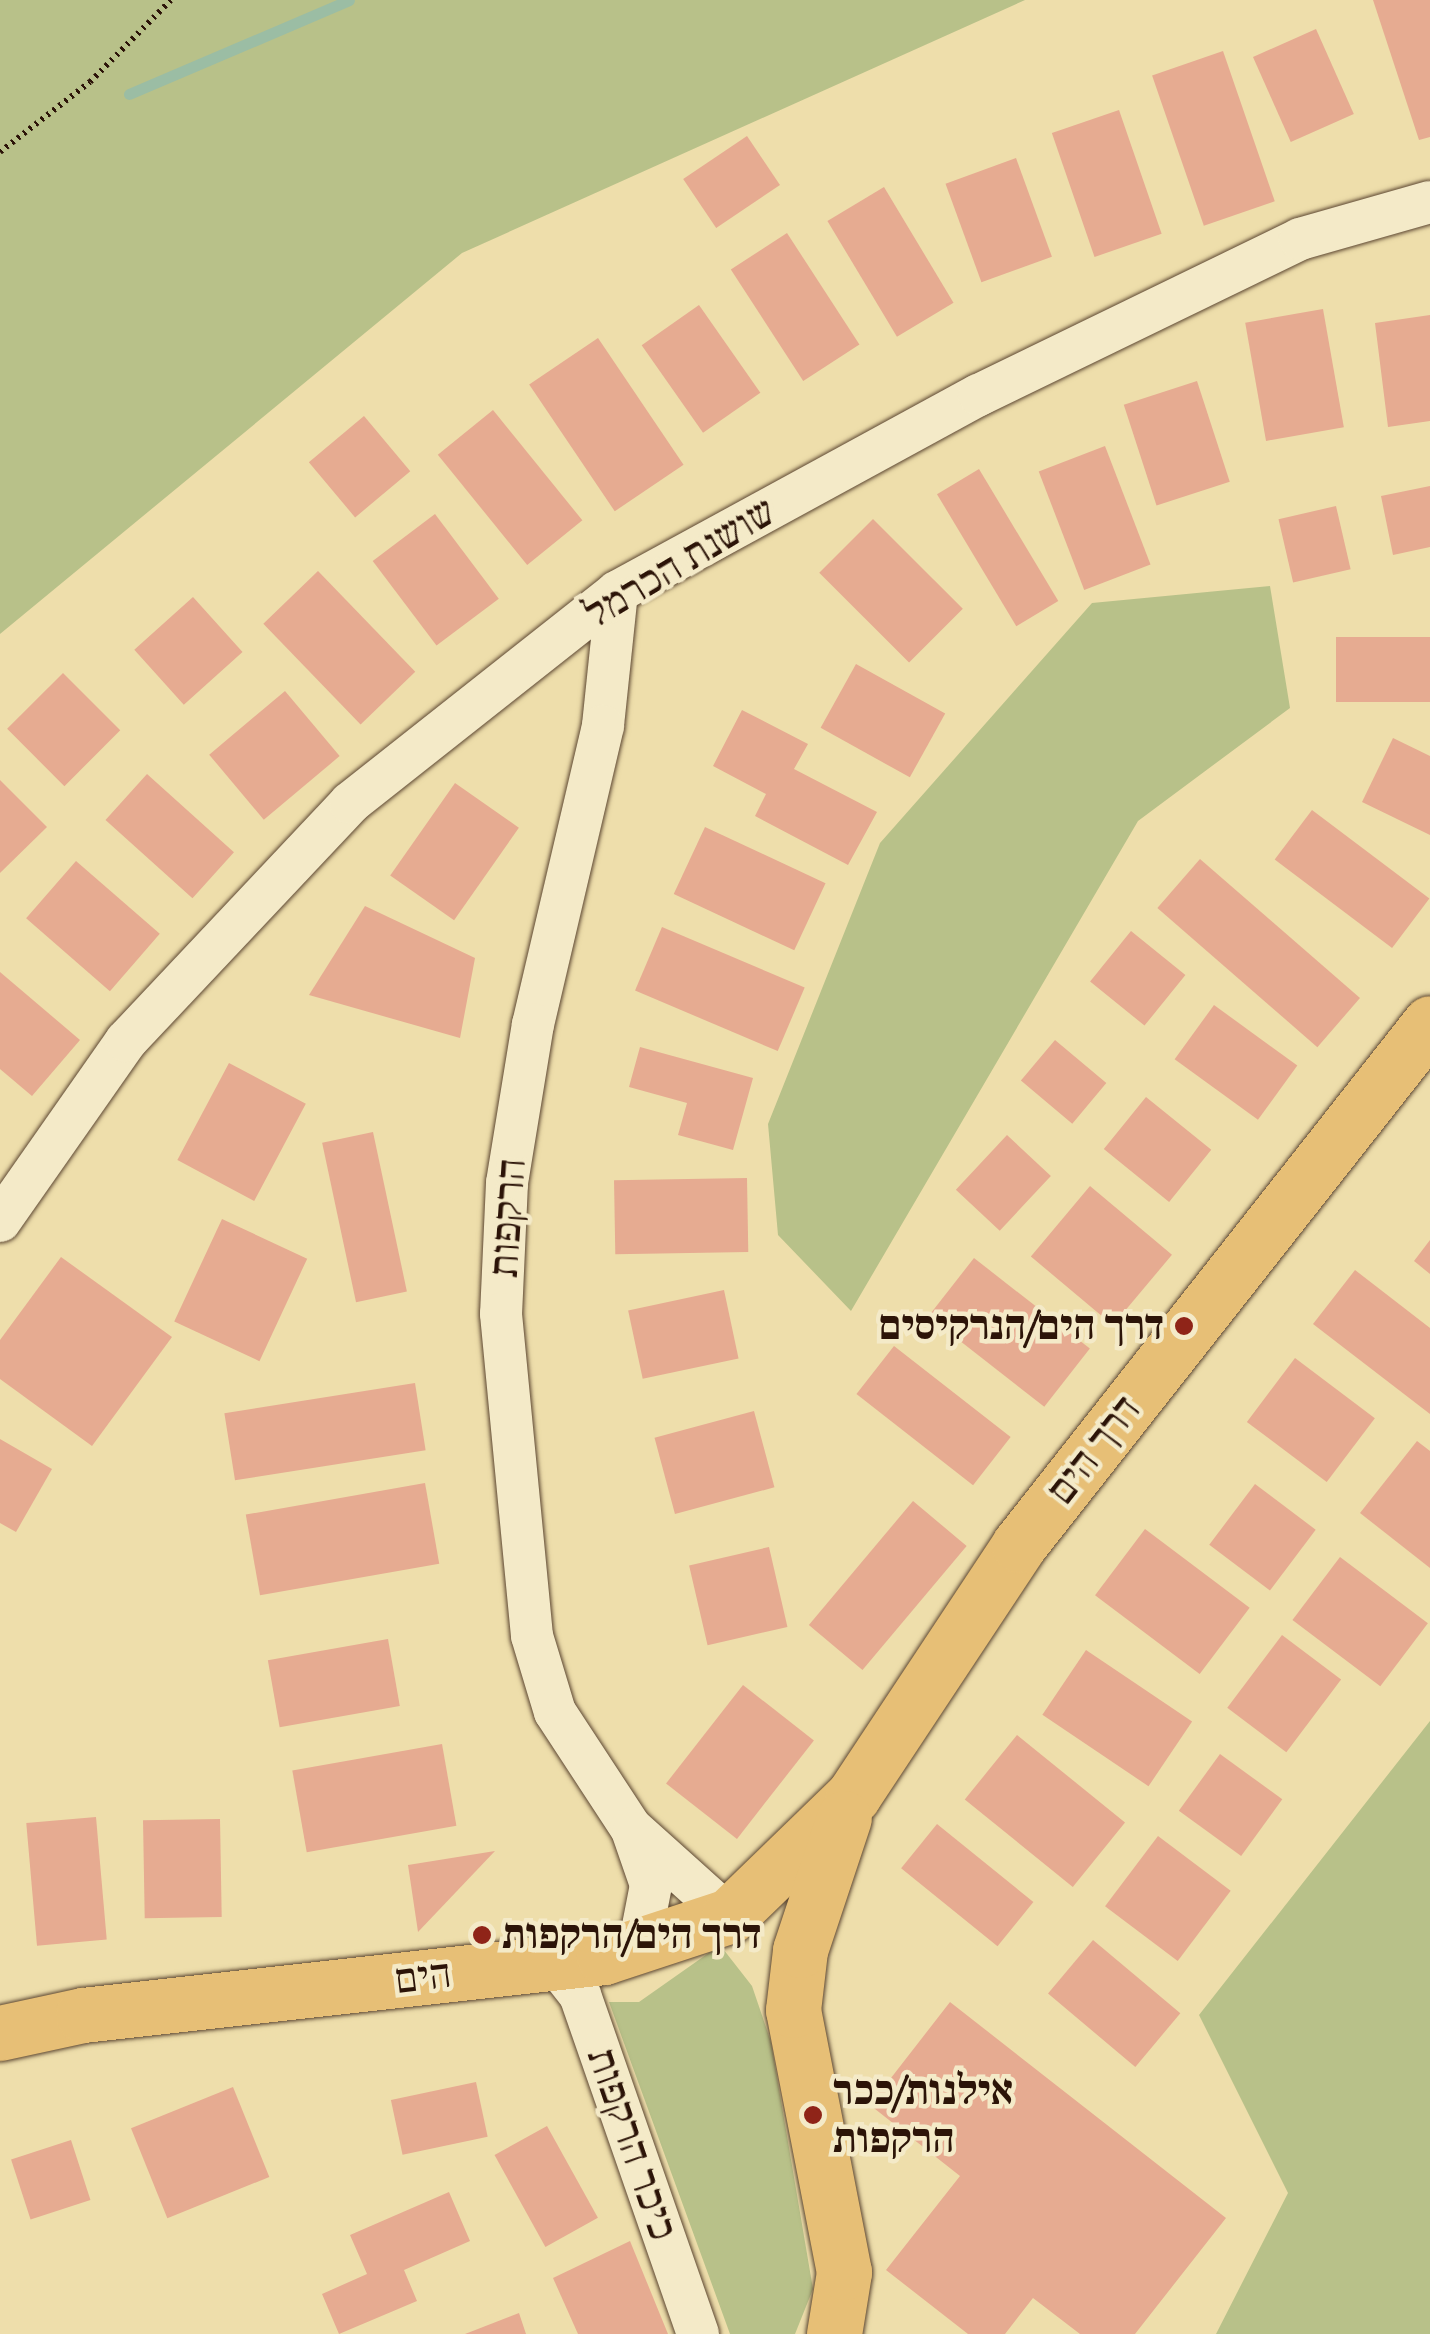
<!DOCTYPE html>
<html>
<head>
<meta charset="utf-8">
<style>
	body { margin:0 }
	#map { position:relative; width:1430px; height:2334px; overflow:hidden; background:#eedeab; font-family:"IM FELL Double Pica","Frank Ruhl Libre",serif }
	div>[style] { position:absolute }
	.green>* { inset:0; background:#b8c189 }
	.stream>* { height:11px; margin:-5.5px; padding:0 5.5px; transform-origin:5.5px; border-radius:5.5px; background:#9bbda4 }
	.building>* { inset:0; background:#e6ab91; transform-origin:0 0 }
	.path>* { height:6px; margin-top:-3px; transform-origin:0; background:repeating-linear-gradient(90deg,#2c1408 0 2.5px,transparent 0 7.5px) }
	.roads { filter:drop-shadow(0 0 2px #5c4631) drop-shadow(0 0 2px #5c4631) }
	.street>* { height:42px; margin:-21px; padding:0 21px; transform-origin:21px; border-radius:21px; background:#f4eac8 }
	.primary>* { height:55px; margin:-27.5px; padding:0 27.5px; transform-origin:27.5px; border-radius:27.5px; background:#e7bf76 }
	.dots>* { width:28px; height:28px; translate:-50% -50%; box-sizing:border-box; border:5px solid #f4eac8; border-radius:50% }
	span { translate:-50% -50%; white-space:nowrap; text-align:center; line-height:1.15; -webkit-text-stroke:9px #f4eac8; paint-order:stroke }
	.street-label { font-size:42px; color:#2c1408 }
	.poi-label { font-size:42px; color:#2c1408; font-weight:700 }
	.right { translate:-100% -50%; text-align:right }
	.left { translate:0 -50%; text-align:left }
</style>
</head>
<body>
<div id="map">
	<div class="green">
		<i style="clip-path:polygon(0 0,1025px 0,462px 253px,0 634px)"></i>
		<i style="clip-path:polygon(1270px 586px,1290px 708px,1138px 821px,851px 1311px,778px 1235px,768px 1124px,880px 843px,1092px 603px)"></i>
		<i style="clip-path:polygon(1430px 1721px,1430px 2334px,1216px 2334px,1288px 2193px,1199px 2015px)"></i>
		<i style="clip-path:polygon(720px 1945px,752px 1986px,771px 2042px,813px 2289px,795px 2334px,730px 2334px,609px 2002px,639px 2002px)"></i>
	</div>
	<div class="stream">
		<i style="left:129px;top:94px;width:239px;rotate:-23.1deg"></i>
	</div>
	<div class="building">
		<i style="clip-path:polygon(1373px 0,1430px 0,1430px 137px,1419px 140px)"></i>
		<i style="left:1316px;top:29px;width:93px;height:69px;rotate:66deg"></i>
		<i style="left:1223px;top:51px;width:159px;height:75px;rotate:71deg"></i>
		<i style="left:1119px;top:110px;width:131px;height:71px;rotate:71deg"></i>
		<i style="left:747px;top:136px;width:59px;height:77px;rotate:56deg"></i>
		<i style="left:1016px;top:158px;width:105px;height:75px;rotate:70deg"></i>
		<i style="left:884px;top:187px;width:135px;height:66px;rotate:59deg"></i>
		<i style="left:787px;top:233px;width:133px;height:67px;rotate:57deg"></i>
		<i style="left:699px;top:305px;width:107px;height:70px;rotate:55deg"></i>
		<i style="left:1323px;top:309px;width:120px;height:79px;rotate:80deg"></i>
		<i style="clip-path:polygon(1430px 315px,1430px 421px,1388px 427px,1375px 323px)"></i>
		<i style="left:598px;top:338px;width:153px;height:83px;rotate:56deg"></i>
		<i style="left:1197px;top:381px;width:106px;height:77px;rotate:72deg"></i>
		<i style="left:493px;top:410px;width:142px;height:71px;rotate:51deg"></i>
		<i style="left:364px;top:416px;width:72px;height:72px;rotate:50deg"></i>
		<i style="left:1105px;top:446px;width:127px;height:71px;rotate:69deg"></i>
		<i style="left:979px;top:469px;width:154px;height:49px;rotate:59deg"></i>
		<i style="clip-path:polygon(1430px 486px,1430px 547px,1393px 555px,1381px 496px)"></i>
		<i style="left:1336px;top:506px;width:65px;height:59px;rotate:77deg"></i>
		<i style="left:435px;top:514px;width:106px;height:78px;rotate:53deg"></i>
		<i style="left:873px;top:519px;width:127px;height:76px;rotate:45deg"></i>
		<i style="left:318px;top:571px;width:140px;height:76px;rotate:46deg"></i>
		<i style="left:193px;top:597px;width:74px;height:79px;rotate:48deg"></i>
		<i style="left:1430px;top:637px;width:65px;height:94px;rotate:90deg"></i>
		<i style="left:856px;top:664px;width:102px;height:73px;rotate:29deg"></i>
		<i style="left:63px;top:673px;width:81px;height:79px;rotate:45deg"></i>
		<i style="left:285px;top:691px;width:85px;height:99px;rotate:50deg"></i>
		<i style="clip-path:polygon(742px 710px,808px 744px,794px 769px,877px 812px,848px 865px,755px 816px,766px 794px,713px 766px)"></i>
		<i style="clip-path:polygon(1393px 738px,1430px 756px,1430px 835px,1362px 802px)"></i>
		<i style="left:147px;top:774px;width:117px;height:62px;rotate:42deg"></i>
		<i style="clip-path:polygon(0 780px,47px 827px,0 873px)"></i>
		<i style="left:455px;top:783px;width:78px;height:113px;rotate:35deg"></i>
		<i style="left:1312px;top:810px;width:147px;height:62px;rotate:37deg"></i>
		<i style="left:705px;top:827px;width:133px;height:74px;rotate:25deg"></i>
		<i style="left:1200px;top:859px;width:212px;height:65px;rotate:41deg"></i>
		<i style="left:76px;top:861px;width:111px;height:76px;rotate:41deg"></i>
		<i style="clip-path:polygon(365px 906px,475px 958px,460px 1038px,309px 995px)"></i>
		<i style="left:662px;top:927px;width:155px;height:69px;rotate:23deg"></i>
		<i style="left:1131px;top:931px;width:70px;height:65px;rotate:39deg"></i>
		<i style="clip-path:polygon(0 972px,80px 1040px,32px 1096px,0 1069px)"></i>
		<i style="left:1214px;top:1005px;width:103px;height:67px;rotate:36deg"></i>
		<i style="left:1055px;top:1040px;width:67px;height:53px;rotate:40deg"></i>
		<i style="clip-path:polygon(640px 1047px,753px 1078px,733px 1150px,678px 1135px,687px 1103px,629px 1087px)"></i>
		<i style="left:229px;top:1063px;width:87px;height:110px;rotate:28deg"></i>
		<i style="left:1146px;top:1097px;width:84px;height:67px;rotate:39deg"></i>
		<i style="left:373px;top:1132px;width:163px;height:52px;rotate:78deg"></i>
		<i style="left:1007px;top:1135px;width:60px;height:75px;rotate:43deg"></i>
		<i style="left:747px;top:1178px;width:74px;height:133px;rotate:89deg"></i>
		<i style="left:1090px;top:1186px;width:107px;height:92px;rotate:40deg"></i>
		<i style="left:222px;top:1219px;width:94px;height:113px;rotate:25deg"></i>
		<i style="clip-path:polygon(1430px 1240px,1430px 1274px,1414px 1261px)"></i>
		<i style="clip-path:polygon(61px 1257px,172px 1337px,92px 1446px,0 1379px,0 1340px)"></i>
		<i style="left:974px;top:1258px;width:147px;height:74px;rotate:38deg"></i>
		<i style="clip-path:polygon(1355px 1270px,1430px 1328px,1430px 1414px,1313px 1324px)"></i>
		<i style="left:724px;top:1290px;width:70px;height:98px;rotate:78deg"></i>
		<i style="left:894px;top:1346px;width:148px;height:61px;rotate:38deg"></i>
		<i style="left:1295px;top:1358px;width:100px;height:80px;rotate:37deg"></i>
		<i style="left:415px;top:1383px;width:68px;height:193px;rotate:81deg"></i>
		<i style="left:754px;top:1411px;width:79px;height:103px;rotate:75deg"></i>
		<i style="clip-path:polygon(0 1439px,52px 1469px,16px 1532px,0 1523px)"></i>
		<i style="clip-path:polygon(1417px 1441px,1430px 1451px,1430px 1568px,1360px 1513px)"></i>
		<i style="left:425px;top:1483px;width:82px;height:182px;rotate:80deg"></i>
		<i style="left:1255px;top:1484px;width:76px;height:76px;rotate:37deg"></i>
		<i style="left:913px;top:1501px;width:70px;height:162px;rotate:40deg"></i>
		<i style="left:1145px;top:1529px;width:131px;height:83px;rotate:37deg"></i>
		<i style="left:769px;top:1547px;width:82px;height:82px;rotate:77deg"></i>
		<i style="left:1340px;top:1557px;width:110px;height:79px;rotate:37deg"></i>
		<i style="left:1282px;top:1635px;width:74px;height:91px;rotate:37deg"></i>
		<i style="left:388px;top:1639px;width:68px;height:122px;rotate:80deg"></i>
		<i style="left:1086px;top:1650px;width:128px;height:78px;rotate:34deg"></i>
		<i style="left:743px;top:1685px;width:90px;height:125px;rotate:38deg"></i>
		<i style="left:1017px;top:1735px;width:139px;height:83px;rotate:39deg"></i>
		<i style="left:442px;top:1744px;width:83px;height:152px;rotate:80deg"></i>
		<i style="left:1220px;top:1754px;width:77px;height:70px;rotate:36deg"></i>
		<i style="left:96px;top:1817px;width:123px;height:70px;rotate:85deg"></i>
		<i style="left:220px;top:1819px;width:98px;height:77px;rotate:89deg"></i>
		<i style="left:937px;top:1824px;width:124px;height:57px;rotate:39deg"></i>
		<i style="left:1158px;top:1836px;width:91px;height:88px;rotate:37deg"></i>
		<i style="clip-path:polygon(495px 1851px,418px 1932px,408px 1865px)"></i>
		<i style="left:1093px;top:1940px;width:114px;height:70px;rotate:40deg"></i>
		<i style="clip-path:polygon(950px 2002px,1226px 2218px,1135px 2334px,1080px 2334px,1033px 2298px,1005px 2334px,968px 2334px,886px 2270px,960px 2176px,870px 2105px)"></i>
		<i style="left:476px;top:2082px;width:56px;height:87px;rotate:78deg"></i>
		<i style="left:233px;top:2087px;width:97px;height:110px;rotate:68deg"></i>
		<i style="left:547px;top:2126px;width:105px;height:60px;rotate:61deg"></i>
		<i style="left:71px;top:2140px;width:63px;height:63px;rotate:72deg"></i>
		<i style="clip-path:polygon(449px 2192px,470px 2241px,404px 2270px,417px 2301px,339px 2334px,322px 2294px,367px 2274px,350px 2235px)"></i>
		<i style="clip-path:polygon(630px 2241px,668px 2334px,578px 2334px,553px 2278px)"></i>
		<i style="clip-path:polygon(519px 2313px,526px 2334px,465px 2334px)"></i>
	</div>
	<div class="path">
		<i style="left:0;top:152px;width:114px;rotate:-37.9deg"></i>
		<i style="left:90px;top:82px;width:115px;rotate:-45.4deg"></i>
	</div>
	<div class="roads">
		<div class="street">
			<i style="left:617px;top:592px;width:135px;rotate:96deg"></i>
			<i style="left:603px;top:726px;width:306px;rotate:103.2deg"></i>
			<i style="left:533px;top:1024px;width:161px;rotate:99.3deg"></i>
			<i style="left:507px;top:1183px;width:131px;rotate:92.6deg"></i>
			<i style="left:501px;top:1314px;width:323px;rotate:84.5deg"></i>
			<i style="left:532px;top:1636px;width:79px;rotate:73.2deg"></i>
			<i style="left:555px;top:1712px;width:139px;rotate:56.8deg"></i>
			<i style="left:631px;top:1828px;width:132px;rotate:41.9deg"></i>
			<i style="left:0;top:1221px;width:220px;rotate:-55deg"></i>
			<i style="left:126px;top:1041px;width:327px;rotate:-46.7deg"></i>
			<i style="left:350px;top:803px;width:340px;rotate:-38.3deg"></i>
			<i style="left:617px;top:592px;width:412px;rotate:-28.6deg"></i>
			<i style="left:979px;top:395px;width:357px;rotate:-25.9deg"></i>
			<i style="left:1300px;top:239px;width:135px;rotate:-15.9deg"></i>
			<i style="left:633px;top:1833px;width:55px;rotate:70.9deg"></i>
			<i style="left:651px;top:1885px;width:63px;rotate:101deg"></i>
			<i style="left:554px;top:1962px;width:42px;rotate:51.8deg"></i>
			<i style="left:580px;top:1995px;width:359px;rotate:70.8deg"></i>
		</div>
		<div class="primary">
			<i style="left:0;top:2033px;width:85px;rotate:-12.2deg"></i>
			<i style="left:83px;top:2015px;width:524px;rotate:-6.35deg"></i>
			<i style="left:604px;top:1957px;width:132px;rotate:-18.2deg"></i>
			<i style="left:729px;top:1916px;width:173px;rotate:-44.1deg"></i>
			<i style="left:853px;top:1796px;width:301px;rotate:-56.5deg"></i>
			<i style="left:1019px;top:1545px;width:664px;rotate:-51.78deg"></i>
			<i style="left:834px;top:2334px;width:63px;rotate:-80.8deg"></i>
			<i style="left:844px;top:2272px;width:267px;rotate:-101deg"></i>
			<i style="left:793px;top:2010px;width:60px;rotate:-83.3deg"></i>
			<i style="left:800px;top:1950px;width:139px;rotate:-71.6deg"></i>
		</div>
	</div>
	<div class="dots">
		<i style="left:1184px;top:1326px;background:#8f2418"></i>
		<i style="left:482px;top:1935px;background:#8f2418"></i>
		<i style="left:813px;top:2115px;background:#8f2418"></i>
	</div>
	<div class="street-label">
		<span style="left:680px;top:563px;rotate:-31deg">שושנת הכרמל</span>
		<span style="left:508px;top:1218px;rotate:-86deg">הרקפות</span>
		<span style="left:1094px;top:1450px;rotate:-52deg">דרך הים</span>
		<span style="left:423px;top:1977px;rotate:-7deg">הים</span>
		<span style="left:632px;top:2144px;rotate:71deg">כיכר הרקפות</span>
	</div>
	<div class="poi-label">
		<span class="right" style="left:1164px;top:1326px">דרך הים/הנרקיסים</span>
		<span class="left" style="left:502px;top:1935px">דרך הים/הרקפות</span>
		<span class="left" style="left:833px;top:2115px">אילנות/ככר<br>הרקפות</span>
	</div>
</div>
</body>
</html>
